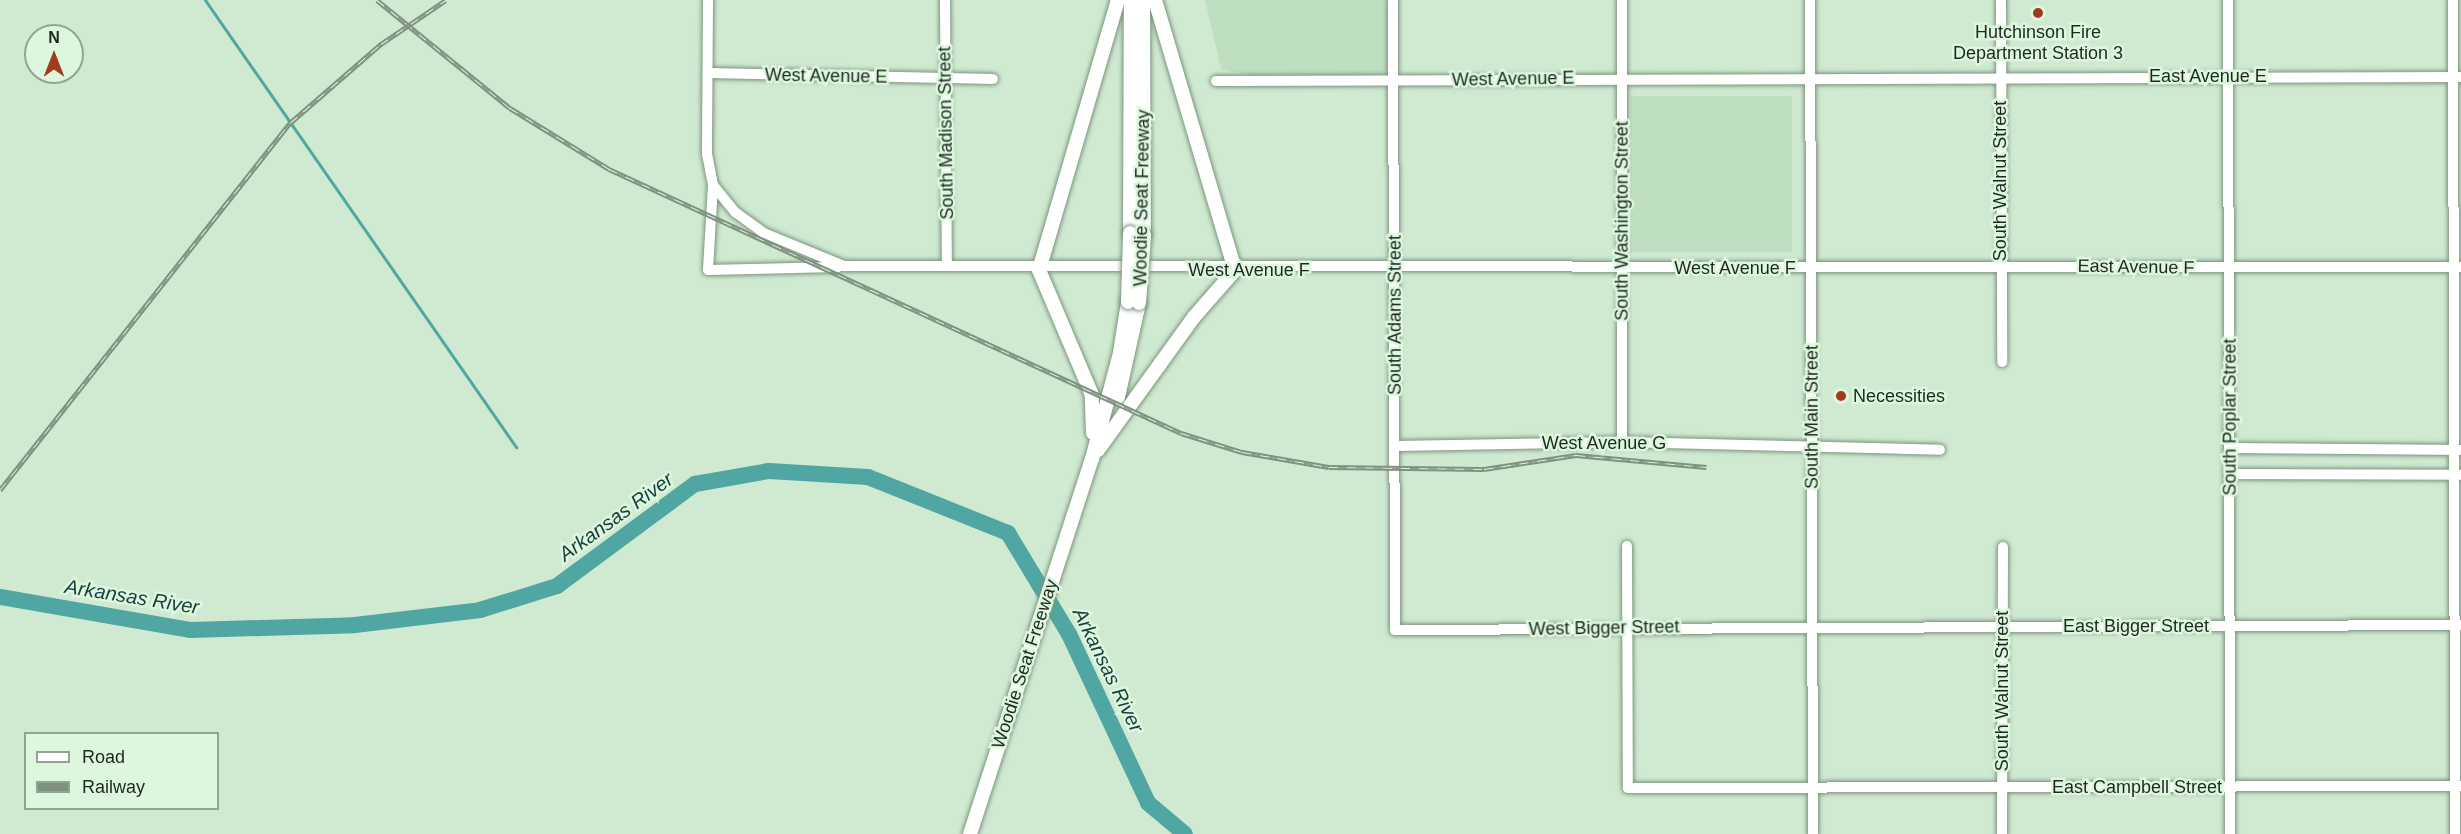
<!DOCTYPE html>
<html>
<head>
<meta charset="utf-8">
<style>
	body { margin:0 }
	#map { position:relative; width:2461px; height:834px; overflow:hidden; background:#d0ead1; font-family:Helvetica,sans-serif }
	div>[style] { position:absolute }
	.built>* { inset:0; background:#bfdfc1; transform-origin:0 0 }
	.stream>* { height:3px; margin:-1.5px; padding:0 1.5px; transform-origin:1.5px; border-radius:1.5px; background:#50a6a2 }
	.river>* { height:16px; margin:-8px; padding:0 8px; transform-origin:8px; border-radius:8px; background:#50a6a2 }
	.roads { filter:drop-shadow(0 0 2px #7c957e) drop-shadow(0 0 2px #7c957e) }
	.minor>* { height:10px; margin:-5px; padding:0 5px; transform-origin:5px; border-radius:5px; background:#fff }
	.major>* { height:14px; margin:-7px; padding:0 7px; transform-origin:7px; border-radius:7px; background:#fff }
	.rail>* { height:5px; margin-top:-2.5px; transform-origin:0; background:repeating-linear-gradient(90deg,#ddf7df 0 9px,#7f9280 0 18px); box-sizing:border-box; border-block:2px solid #7f9280 }
	.bridges { filter:drop-shadow(0 0 2px #7c957e) drop-shadow(0 0 2px #7c957e) }
	.major-bridge>* { height:14px; margin:-7px; padding:0 7px; transform-origin:7px; border-radius:7px; background:#fff }
	.dots>* { width:16px; height:16px; translate:-50% -50%; box-sizing:border-box; border:3px solid #ddf7df; border-radius:50% }
	span { translate:-50% -50%; white-space:nowrap; text-align:center; line-height:1.15; -webkit-text-stroke:5px #ddf7df; paint-order:stroke }
	.poi-label { font-size:18px; color:#1e281f }
	.left { translate:0 -50%; text-align:left }
	.street-label { font-size:18px; color:#1e281f }
	.water-label { font-size:20px; color:#163f3d; font-style:italic }
	.legend { position:absolute; left:24px; top:732px; width:195px; height:78px; box-sizing:border-box; background:#ddf7df; border:2px solid #91a492; margin:0; padding:8px 10px; list-style:none; font-size:18px; color:#1e281f }
	.legend li { display:flex; align-items:center; gap:12px; height:30px }
	.legend b { width:30px; border:2px solid #91a492 }
	.north { position:absolute; left:24px; top:24px; width:60px; height:60px; box-sizing:border-box; background:#ddf7df; border:2px solid #91a492; border-radius:50%; rotate:0deg; font-size:16px; font-weight:700; line-height:24px; text-align:center; color:#1e281f }
	.north::after { content:''; display:block; margin:auto; width:21px; height:27px; background:#a23a1d; clip-path:polygon(50% 0,100% 100%,50% 72%,0 100%) }
</style>
</head>
<body>
<div id="map">
	<div class="built">
		<i style="clip-path:polygon(1205px 0,1387px 0,1387px 76px,1254px 76px,1221px 69px)"></i>
		<i style="left:1631px;top:96px;width:161px;height:156px"></i>
	</div>
	<div class="stream">
		<i style="left:205px;top:0;width:545px;rotate:55.17deg"></i>
	</div>
	<div class="river">
		<i style="left:0;top:597px;width:194px;rotate:9.8deg"></i>
		<i style="left:191px;top:630px;width:164px;rotate:-1.7deg"></i>
		<i style="left:355px;top:625px;width:126px;rotate:-6.8deg"></i>
		<i style="left:480px;top:610px;width:81px;rotate:-17.3deg"></i>
		<i style="left:557px;top:586px;width:172px;rotate:-36.5deg"></i>
		<i style="left:695px;top:484px;width:75px;rotate:-10deg"></i>
		<i style="left:769px;top:471px;width:99px;rotate:3.5deg"></i>
		<i style="left:868px;top:477px;width:151px;rotate:21.8deg"></i>
		<i style="left:1008px;top:533px;width:118px;rotate:58.9deg"></i>
		<i style="left:1069px;top:634px;width:187px;rotate:64.9deg"></i>
		<i style="left:1148px;top:803px;width:48px;rotate:40deg"></i>
	</div>
	<div class="roads">
		<div class="minor">
			<i style="left:708px;top:0;width:154px;rotate:90.4deg"></i>
			<i style="left:707px;top:154px;width:32px;rotate:79deg"></i>
			<i style="left:713px;top:185px;width:85px;rotate:93.4deg"></i>
			<i style="left:708px;top:270px;width:130px;rotate:-1.3deg"></i>
			<i style="left:945px;top:0;width:266px;rotate:89.6deg"></i>
			<i style="left:1393px;top:0;width:630px;rotate:89.82deg"></i>
			<i style="left:1395px;top:630px;width:1066px;rotate:-0.27deg"></i>
			<i style="left:1622px;top:0;width:442px;rotate:90deg"></i>
			<i style="left:1810px;top:0;width:834px;rotate:89.79deg"></i>
			<i style="left:2001px;top:0;width:362px;rotate:89.8deg"></i>
			<i style="left:2228px;top:0;width:834px;rotate:89.86deg"></i>
			<i style="left:2453px;top:0;width:834px;rotate:89.86deg"></i>
			<i style="left:709px;top:73px;width:284px;rotate:1.2deg"></i>
			<i style="left:1216px;top:81px;width:1245px;rotate:-0.18deg"></i>
			<i style="left:713px;top:185px;width:35px;rotate:51deg"></i>
			<i style="left:735px;top:212px;width:36px;rotate:36deg"></i>
			<i style="left:764px;top:233px;width:87px;rotate:22.4deg"></i>
			<i style="left:844px;top:266px;width:1617px;rotate:0.04deg"></i>
			<i style="left:1396px;top:446px;width:226px;rotate:-1deg"></i>
			<i style="left:1622px;top:442px;width:318px;rotate:1.4deg"></i>
			<i style="left:2230px;top:448px;width:231px;rotate:0.5deg"></i>
			<i style="left:2230px;top:474px;width:231px;rotate:0.2deg"></i>
			<i style="left:1627px;top:546px;width:242px;rotate:89.8deg"></i>
			<i style="left:1628px;top:788px;width:833px;rotate:-0.14deg"></i>
			<i style="left:2002px;top:834px;width:287px;rotate:-89.8deg"></i>
		</div>
		<div class="major">
			<i style="left:1143px;top:0;width:235px;rotate:89.8deg"></i>
			<i style="left:1130px;top:233px;width:233px;rotate:-89.8deg"></i>
			<i style="left:1118px;top:397px;width:96px;rotate:-77.4deg"></i>
			<i style="left:1093px;top:433px;width:38px;rotate:-92deg"></i>
			<i style="left:1092px;top:395px;width:136px;rotate:-113deg"></i>
			<i style="left:1039px;top:270px;width:281px;rotate:-73.7deg"></i>
			<i style="left:1098px;top:450px;width:164px;rotate:-54.2deg"></i>
			<i style="left:1194px;top:317px;width:62px;rotate:-48.9deg"></i>
			<i style="left:1235px;top:270px;width:282px;rotate:-106.5deg"></i>
			<i style="left:970px;top:834px;width:394px;rotate:-72deg"></i>
			<i style="left:1092px;top:459px;width:110px;rotate:-75.2deg"></i>
			<i style="left:1120px;top:353px;width:52px;rotate:-81.1deg"></i>
		</div>
	</div>
	<div class="rail">
		<i style="left:377px;top:0;width:171px;rotate:39.1deg"></i>
		<i style="left:510px;top:108px;width:116px;rotate:31.6deg"></i>
		<i style="left:609px;top:169px;width:630px;rotate:24.78deg"></i>
		<i style="left:1181px;top:433px;width:64px;rotate:17.3deg"></i>
		<i style="left:1242px;top:452px;width:88px;rotate:9.8deg"></i>
		<i style="left:1329px;top:467px;width:155px;rotate:0.7deg"></i>
		<i style="left:1484px;top:469px;width:93px;rotate:-8.7deg"></i>
		<i style="left:1576px;top:455px;width:131px;rotate:5.3deg"></i>
		<i style="left:0;top:490px;width:468px;rotate:-51.7deg"></i>
		<i style="left:290px;top:123px;width:121px;rotate:-41deg"></i>
		<i style="left:381px;top:44px;width:78px;rotate:-34.1deg"></i>
	</div>
	<div class="bridges">
		<div class="major-bridge">
			<i style="left:1128px;top:302px;width:69px;rotate:-88.3deg"></i>
			<i style="left:1139px;top:303px;width:68px;rotate:-85.8deg"></i>
		</div>
	</div>
	<div class="dots">
		<i style="left:2038px;top:13px;background:#a23a1d"></i>
		<i style="left:1841px;top:396px;background:#a23a1d"></i>
	</div>
	<div class="poi-label">
		<span style="left:2038px;top:43px">Hutchinson Fire<br>Department Station 3</span>
		<span class="left" style="left:1853px;top:396px">Necessities</span>
	</div>
	<div class="street-label">
		<span style="left:826px;top:76px;rotate:1deg">West Avenue E</span>
		<span style="left:2208px;top:76px">East Avenue E</span>
		<span style="left:1513px;top:79px;rotate:-1deg">West Avenue E</span>
		<span style="left:946px;top:133px;rotate:-91deg">South Madison Street</span>
		<span style="left:2000px;top:181px;rotate:-90deg">South Walnut Street</span>
		<span style="left:1142px;top:198px;rotate:-89deg">Woodie Seat Freeway</span>
		<span style="left:1622px;top:221px;rotate:-90deg">South Washington Street</span>
		<span style="left:2136px;top:267px;rotate:1deg">East Avenue F</span>
		<span style="left:1735px;top:268px">West Avenue F</span>
		<span style="left:1249px;top:270px">West Avenue F</span>
		<span style="left:1395px;top:315px;rotate:-90deg">South Adams Street</span>
		<span style="left:1812px;top:417px;rotate:-90deg">South Main Street</span>
		<span style="left:2230px;top:417px;rotate:-90deg">South Poplar Street</span>
		<span style="left:1604px;top:443px">West Avenue G</span>
		<span style="left:2136px;top:626px">East Bigger Street</span>
		<span style="left:1604px;top:628px;rotate:-1deg">West Bigger Street</span>
		<span style="left:1025px;top:664px;rotate:-72deg">Woodie Seat Freeway</span>
		<span style="left:2002px;top:691px;rotate:-90deg">South Walnut Street</span>
		<span style="left:2137px;top:787px">East Campbell Street</span>
	</div>
	<div class="water-label">
		<span style="left:616px;top:517px;rotate:-36deg">Arkansas River</span>
		<span style="left:132px;top:597px;rotate:9deg">Arkansas River</span>
		<span style="left:1108px;top:670px;rotate:64deg">Arkansas River</span>
	</div>
	<ul class="legend">
	<li><b style="height:8px;background:#fff"></b>Road</li>
	<li><b style="height:8px;background:#7f9280"></b>Railway</li>
	</ul>
	<div class="north">N</div>
</div>
</body>
</html>
